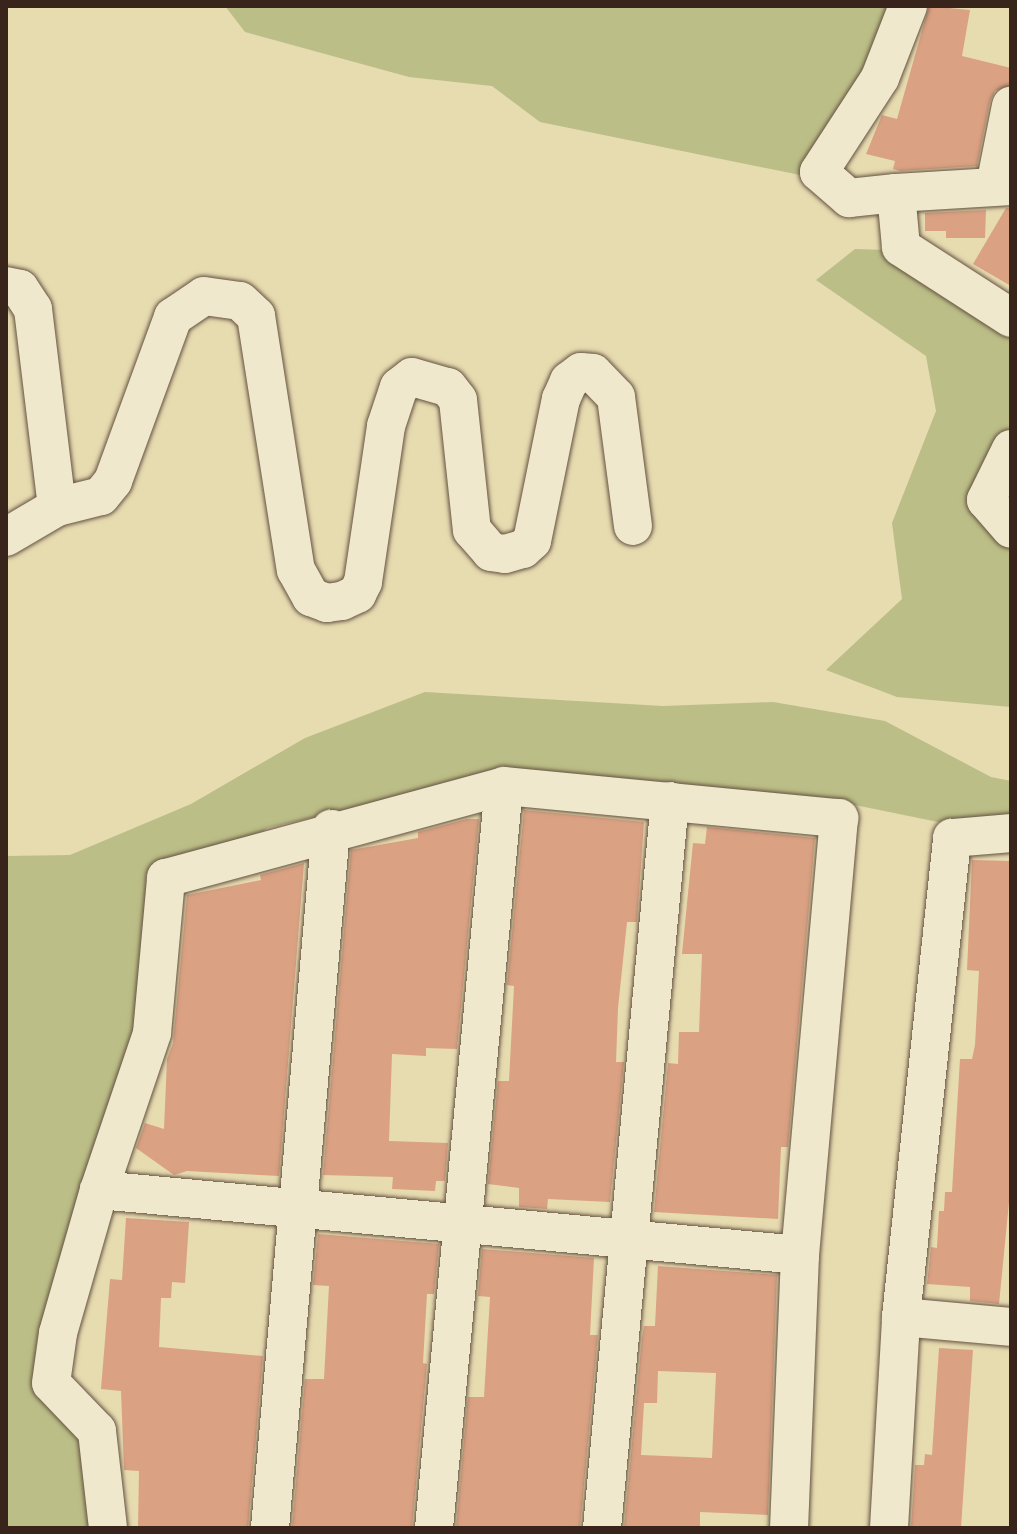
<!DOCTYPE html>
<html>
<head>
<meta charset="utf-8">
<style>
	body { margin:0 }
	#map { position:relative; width:1017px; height:1534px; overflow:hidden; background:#e7dbb0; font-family:Vollkorn,serif }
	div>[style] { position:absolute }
	.green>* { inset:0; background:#bcbe87 }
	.building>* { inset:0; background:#daa183 }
	.roads { filter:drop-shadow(0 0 2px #645241) drop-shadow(0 0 2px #645241) }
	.minor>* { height:38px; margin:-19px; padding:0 19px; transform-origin:19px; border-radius:19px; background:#efe8cc }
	span { translate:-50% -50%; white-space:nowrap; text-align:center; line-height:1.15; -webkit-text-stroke:8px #efe8cc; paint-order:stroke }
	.frame { position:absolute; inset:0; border:8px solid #39241c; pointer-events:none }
</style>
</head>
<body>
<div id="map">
	<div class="green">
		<i style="clip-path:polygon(225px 6px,899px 6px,805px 176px,540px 122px,492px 86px,409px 77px,245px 32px)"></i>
		<i style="clip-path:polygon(855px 249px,888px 250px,1011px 330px,1011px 427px,972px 505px,1011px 550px,1011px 707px,897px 697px,826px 670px,902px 599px,892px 523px,936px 411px,926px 356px,816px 280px)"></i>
		<i style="clip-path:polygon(425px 692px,663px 706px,773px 702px,885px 721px,991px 777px,1011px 781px,1011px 824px,943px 823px,850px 804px,503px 774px,267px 828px,248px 846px,156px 872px,142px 1028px,42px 1332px,87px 1432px,95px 1528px,6px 1528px,6px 856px,70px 855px,191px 804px,305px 738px)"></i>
	</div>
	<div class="building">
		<i style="clip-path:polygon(929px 6px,970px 10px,962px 56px,1011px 68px,1011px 85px,995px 91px,990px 101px,977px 166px,900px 171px,893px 169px,895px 161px,866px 154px,882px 115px,897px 119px)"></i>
		<i style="clip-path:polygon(1006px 208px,1011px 208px,1011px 286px,973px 264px)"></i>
		<i style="clip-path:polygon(986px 210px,985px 238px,946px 238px,946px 231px,925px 231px,925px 213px)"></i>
		<i style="clip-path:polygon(524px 810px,644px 822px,637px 922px,627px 922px,618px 1008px,616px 1062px,624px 1062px,610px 1202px,548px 1199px,547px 1209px,519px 1207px,519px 1188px,488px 1184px,498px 1081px,509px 1081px,514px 986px,507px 985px)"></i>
		<i style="clip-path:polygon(467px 819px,479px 819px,457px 1049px,426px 1048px,426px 1056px,392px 1054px,389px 1141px,448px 1143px,445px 1181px,436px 1181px,435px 1191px,392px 1189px,393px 1177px,323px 1175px,351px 850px,418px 838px,418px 832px)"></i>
		<i style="clip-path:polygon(707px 827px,815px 838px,788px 1147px,781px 1147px,778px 1219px,654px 1212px,668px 1063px,678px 1064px,679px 1032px,699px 1032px,702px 954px,682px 954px,693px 843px,705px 844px)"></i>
		<i style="clip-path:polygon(972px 860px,1011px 861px,1011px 1182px,999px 1304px,970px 1301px,970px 1287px,927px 1284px,931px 1247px,937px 1248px,939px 1211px,944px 1211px,945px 1192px,952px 1192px,960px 1059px,972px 1059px,975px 1045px,979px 971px,967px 970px)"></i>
		<i style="clip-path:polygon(304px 863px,279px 1176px,187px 1171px,174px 1175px,136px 1148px,145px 1123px,164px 1129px,167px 1059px,173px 1043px,187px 895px,261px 880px,260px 875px)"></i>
		<i style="clip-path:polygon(126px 1218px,189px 1222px,185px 1283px,172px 1282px,171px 1298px,161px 1298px,159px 1347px,263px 1356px,248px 1528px,138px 1528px,139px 1471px,124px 1470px,121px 1391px,101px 1389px,110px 1279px,122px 1280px)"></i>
		<i style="clip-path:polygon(318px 1234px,439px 1244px,434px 1294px,427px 1294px,423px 1363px,427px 1364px,412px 1528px,292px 1528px,305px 1379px,324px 1379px,329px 1286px,313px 1285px)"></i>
		<i style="clip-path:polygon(482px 1249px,594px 1258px,590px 1335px,598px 1335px,580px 1528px,456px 1528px,468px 1397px,484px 1397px,490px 1297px,478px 1296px)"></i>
		<i style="clip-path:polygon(evenodd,658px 1266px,777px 1275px,768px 1515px,700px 1512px,700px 1528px,624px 1528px,642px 1337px,644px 1326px,655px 1326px,658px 1266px,658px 1371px,716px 1373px,712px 1458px,641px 1455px,644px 1403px,657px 1403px,658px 1371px)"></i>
		<i style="clip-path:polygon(939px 1348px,973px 1350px,961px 1528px,911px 1528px,915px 1465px,924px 1465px,925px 1454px,932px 1455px)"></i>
	</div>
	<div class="roads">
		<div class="minor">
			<i style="left:908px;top:6px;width:77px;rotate:111.3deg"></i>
			<i style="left:880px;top:78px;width:112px;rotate:123deg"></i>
			<i style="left:819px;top:172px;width:40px;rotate:41deg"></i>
			<i style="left:849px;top:198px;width:47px;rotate:-6.1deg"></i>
			<i style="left:896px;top:193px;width:54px;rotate:84.7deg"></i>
			<i style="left:901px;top:247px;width:131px;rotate:32.8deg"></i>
			<i style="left:995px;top:186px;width:82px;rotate:-78.7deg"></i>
			<i style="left:896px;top:193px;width:115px;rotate:-3.5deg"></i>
			<i style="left:6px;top:286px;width:14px;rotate:12deg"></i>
			<i style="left:20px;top:289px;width:24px;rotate:57deg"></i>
			<i style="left:33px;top:309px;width:199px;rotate:83.1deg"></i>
			<i style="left:1011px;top:449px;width:57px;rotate:116.1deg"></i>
			<i style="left:986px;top:500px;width:38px;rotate:49deg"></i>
			<i style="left:6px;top:537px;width:59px;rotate:-30.5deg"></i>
			<i style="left:57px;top:507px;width:45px;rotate:-14deg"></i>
			<i style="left:101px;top:496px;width:19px;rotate:-51deg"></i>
			<i style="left:113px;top:481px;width:175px;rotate:-69.9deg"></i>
			<i style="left:173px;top:317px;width:37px;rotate:-34deg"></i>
			<i style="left:204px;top:296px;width:36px;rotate:8deg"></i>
			<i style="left:240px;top:301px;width:22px;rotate:43deg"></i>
			<i style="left:256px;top:316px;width:257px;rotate:81.1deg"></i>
			<i style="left:296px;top:570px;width:31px;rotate:61deg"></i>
			<i style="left:311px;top:597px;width:17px;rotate:21deg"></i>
			<i style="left:327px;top:603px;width:15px;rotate:-8deg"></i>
			<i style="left:342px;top:601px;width:17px;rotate:-25deg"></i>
			<i style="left:357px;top:594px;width:13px;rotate:-63deg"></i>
			<i style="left:363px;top:582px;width:158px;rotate:-81.6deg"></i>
			<i style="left:386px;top:426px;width:41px;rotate:-71.6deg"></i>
			<i style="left:399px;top:387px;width:16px;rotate:-38deg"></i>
			<i style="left:412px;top:377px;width:37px;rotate:16deg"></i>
			<i style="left:448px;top:387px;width:16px;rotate:52deg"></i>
			<i style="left:458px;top:400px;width:131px;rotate:83.9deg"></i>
			<i style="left:472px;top:530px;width:29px;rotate:49deg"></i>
			<i style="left:491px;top:552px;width:14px;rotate:8deg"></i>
			<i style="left:505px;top:554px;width:19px;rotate:-16deg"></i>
			<i style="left:523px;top:549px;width:12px;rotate:-42deg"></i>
			<i style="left:532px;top:541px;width:145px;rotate:-78.5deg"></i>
			<i style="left:561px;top:399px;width:20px;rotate:-66deg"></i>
			<i style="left:569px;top:381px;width:15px;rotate:-37deg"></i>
			<i style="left:581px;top:372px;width:12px;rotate:5deg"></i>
			<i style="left:593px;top:373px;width:33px;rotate:46deg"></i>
			<i style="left:616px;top:397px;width:130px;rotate:82.5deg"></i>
			<i style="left:99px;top:1190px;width:704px;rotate:5.3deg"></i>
			<i style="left:901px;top:1317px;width:110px;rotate:5.2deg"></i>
			<i style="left:108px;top:1528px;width:98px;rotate:-96.5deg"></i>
			<i style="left:97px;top:1431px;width:66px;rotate:-133.8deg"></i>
			<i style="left:51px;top:1383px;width:50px;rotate:-82deg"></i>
			<i style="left:58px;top:1333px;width:149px;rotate:-74deg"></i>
			<i style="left:99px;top:1190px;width:166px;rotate:-71.3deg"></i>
			<i style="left:152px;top:1033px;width:156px;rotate:-84.8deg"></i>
			<i style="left:166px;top:878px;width:350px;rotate:-15.2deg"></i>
			<i style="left:504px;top:786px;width:337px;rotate:5.5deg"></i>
			<i style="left:839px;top:818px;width:439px;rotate:95.1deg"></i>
			<i style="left:800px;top:1255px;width:273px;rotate:92.3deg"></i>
			<i style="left:270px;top:1528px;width:702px;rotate:-85.01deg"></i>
			<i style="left:434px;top:1528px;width:745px;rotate:-84.61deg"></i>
			<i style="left:602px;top:1528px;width:730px;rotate:-84.66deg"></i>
			<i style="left:889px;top:1528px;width:211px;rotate:-86.7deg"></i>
			<i style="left:901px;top:1317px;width:482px;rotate:-83.9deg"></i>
			<i style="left:952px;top:838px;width:59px;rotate:-4.8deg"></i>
		</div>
	</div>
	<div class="frame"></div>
</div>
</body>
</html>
